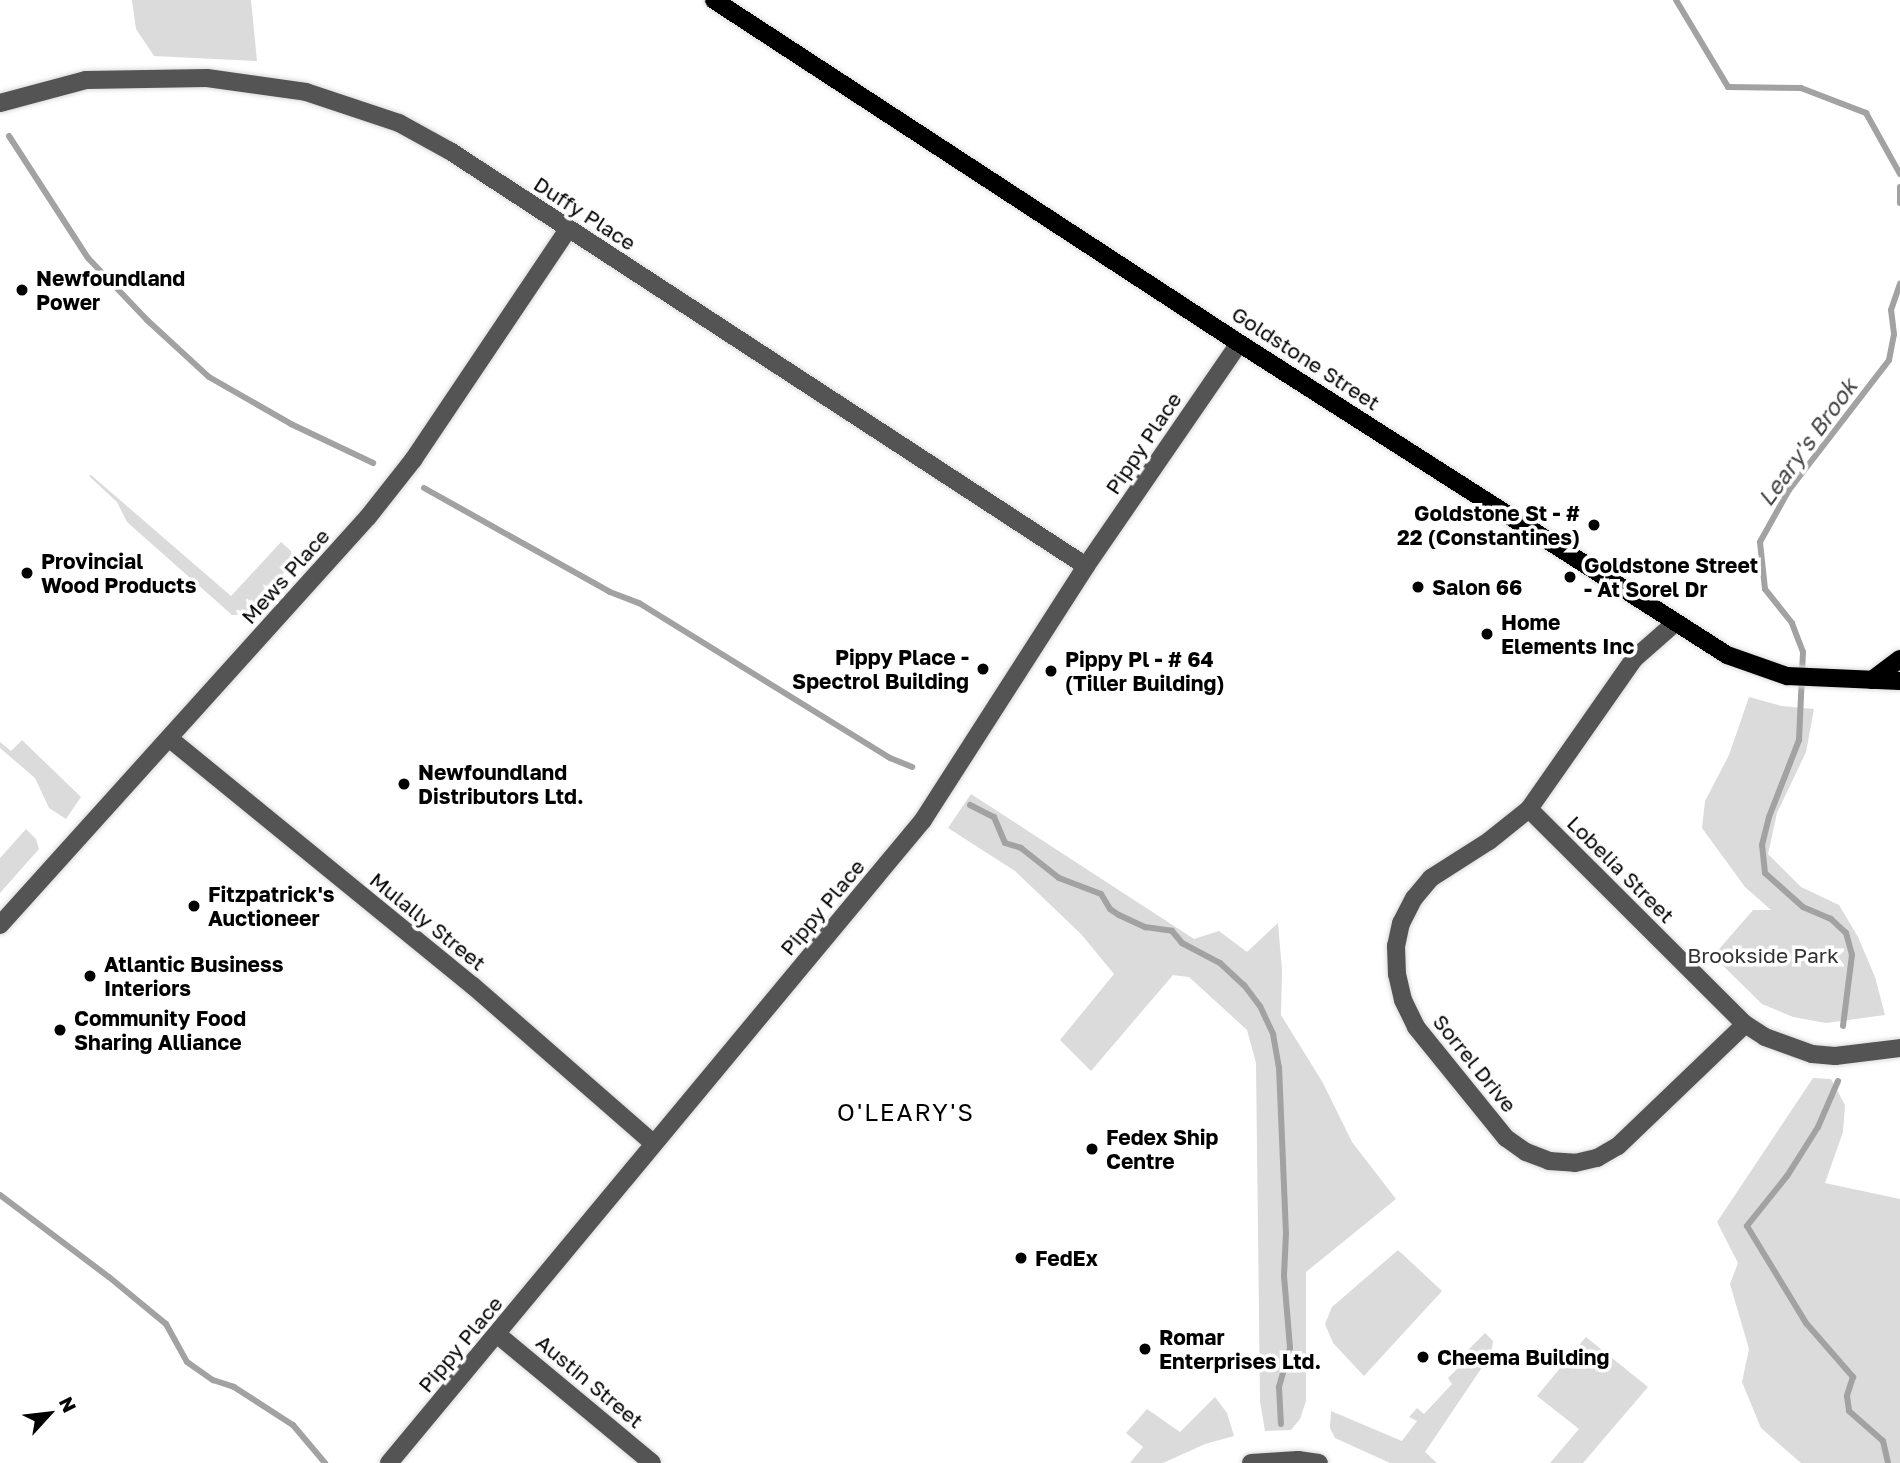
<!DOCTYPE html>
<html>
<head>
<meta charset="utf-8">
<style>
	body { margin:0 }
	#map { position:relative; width:1900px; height:1463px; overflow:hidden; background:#fff; font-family:"Golos Text",sans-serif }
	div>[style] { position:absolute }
	.green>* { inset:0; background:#dbdbdb }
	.stream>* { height:6px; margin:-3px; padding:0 3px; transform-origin:3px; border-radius:3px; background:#a2a2a2 }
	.roads { filter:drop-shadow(0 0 2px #dbdbdb) drop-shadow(0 0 2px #dbdbdb) }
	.minor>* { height:18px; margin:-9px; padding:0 9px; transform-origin:9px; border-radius:9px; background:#545454 }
	.major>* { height:18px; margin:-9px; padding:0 9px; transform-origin:9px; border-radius:9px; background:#000 }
	.dots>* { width:19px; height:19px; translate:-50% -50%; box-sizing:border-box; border:4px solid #fff; border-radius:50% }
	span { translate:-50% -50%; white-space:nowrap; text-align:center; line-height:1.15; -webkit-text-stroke:7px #fff; paint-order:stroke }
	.street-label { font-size:21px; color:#000 }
	.poi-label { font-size:21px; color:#000; font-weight:700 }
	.left { translate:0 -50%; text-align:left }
	.right { translate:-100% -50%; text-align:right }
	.park-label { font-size:21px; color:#323232 }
	.water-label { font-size:23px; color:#434343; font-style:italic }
	.quarter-label { font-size:24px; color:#000; letter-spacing:2px }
	.north { position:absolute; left:14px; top:1379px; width:70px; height:70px; -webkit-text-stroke:5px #fff; paint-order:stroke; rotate:63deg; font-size:19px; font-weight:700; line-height:28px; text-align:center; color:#000 }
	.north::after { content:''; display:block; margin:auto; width:24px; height:32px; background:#000; clip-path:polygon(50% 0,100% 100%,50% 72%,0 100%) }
</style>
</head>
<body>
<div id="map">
	<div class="green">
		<i style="clip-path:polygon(132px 0,251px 0,257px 61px,154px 56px,136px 29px)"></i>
		<i style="clip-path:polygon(91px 475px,231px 596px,281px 542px,291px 551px,293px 562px,247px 615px,232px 615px,127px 522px,117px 502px,89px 476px)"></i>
		<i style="clip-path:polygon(1749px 697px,1782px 706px,1814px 709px,1806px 752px,1777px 813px,1768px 854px,1801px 887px,1839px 905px,1858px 937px,1875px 977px,1885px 1015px,1826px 1023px,1793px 1017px,1762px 1004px,1713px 956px,1753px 910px,1771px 910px,1745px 887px,1702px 828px,1705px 801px,1729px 755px)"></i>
		<i style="clip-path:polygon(22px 740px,81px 797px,66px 819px,49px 808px,35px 778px,0 748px,0 742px,11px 751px)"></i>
		<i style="clip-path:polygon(971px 794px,1194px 939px,1219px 931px,1247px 952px,1278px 923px,1282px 970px,1281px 1015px,1323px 1083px,1352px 1142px,1396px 1199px,1306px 1272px,1306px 1401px,1300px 1419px,1291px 1430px,1265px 1431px,1260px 1401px,1256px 1063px,1247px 1030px,1189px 977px,1173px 975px,1091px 1071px,1060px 1040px,1114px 974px,1081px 934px,1015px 871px,948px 828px)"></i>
		<i style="clip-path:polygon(26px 829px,36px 839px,39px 849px,0 893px,0 858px)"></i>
		<i style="clip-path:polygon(1813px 1078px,1831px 1079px,1845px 1105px,1843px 1132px,1825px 1183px,1900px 1199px,1900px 1463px,1801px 1463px,1761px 1428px,1742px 1382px,1749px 1349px,1730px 1284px,1738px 1263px,1717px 1222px)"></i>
		<i style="clip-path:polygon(1398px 1250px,1442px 1291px,1364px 1376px,1333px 1343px,1325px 1324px,1332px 1307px)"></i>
		<i style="clip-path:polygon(1485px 1333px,1493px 1341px,1491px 1354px,1425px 1452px,1437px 1463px,1390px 1463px,1335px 1438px,1330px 1428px,1331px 1411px,1402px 1441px,1417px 1421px,1409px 1417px,1417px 1408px,1424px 1414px,1452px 1384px,1448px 1378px,1466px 1360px,1462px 1356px)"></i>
		<i style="clip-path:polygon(1586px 1337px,1648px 1387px,1583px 1463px,1550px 1463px,1579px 1429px,1537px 1396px)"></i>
		<i style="clip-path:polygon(1215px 1397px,1227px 1413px,1234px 1436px,1205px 1444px,1163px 1463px,1130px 1463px,1143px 1447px,1126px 1433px,1147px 1409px,1180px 1432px)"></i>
	</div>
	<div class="stream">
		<i style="left:1676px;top:0;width:101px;rotate:59.1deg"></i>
		<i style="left:1728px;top:87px;width:73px;rotate:0.8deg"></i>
		<i style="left:1801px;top:88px;width:70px;rotate:21deg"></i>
		<i style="left:1866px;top:113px;width:70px;rotate:60.9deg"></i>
		<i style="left:9px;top:136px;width:145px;rotate:57.1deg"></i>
		<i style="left:88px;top:258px;width:86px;rotate:46.4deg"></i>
		<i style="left:147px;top:320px;width:84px;rotate:42.6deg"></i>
		<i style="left:209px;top:377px;width:95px;rotate:29.8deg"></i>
		<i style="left:291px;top:424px;width:91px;rotate:25.4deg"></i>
		<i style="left:1900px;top:187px;width:16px;rotate:90deg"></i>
		<i style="left:424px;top:488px;width:213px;rotate:29.2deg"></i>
		<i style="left:610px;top:592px;width:31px;rotate:21deg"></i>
		<i style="left:639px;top:603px;width:295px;rotate:31.7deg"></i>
		<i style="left:890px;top:758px;width:24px;rotate:22deg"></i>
		<i style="left:970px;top:805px;width:27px;rotate:27deg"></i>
		<i style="left:994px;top:817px;width:28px;rotate:67deg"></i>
		<i style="left:1005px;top:843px;width:17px;rotate:17deg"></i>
		<i style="left:1021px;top:848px;width:48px;rotate:38.3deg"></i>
		<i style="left:1059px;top:878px;width:45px;rotate:20.9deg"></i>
		<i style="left:1101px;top:894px;width:17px;rotate:59deg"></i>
		<i style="left:1110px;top:909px;width:11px;rotate:34deg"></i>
		<i style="left:1119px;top:915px;width:29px;rotate:25deg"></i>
		<i style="left:1145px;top:927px;width:27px;rotate:8deg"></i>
		<i style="left:1172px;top:931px;width:16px;rotate:50deg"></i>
		<i style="left:1182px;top:943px;width:43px;rotate:27.8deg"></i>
		<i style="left:1220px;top:963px;width:33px;rotate:43deg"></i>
		<i style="left:1244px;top:985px;width:26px;rotate:53deg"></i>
		<i style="left:1260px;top:1006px;width:31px;rotate:65deg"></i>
		<i style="left:1273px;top:1034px;width:34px;rotate:80deg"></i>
		<i style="left:1279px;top:1067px;width:166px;rotate:87.6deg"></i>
		<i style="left:1286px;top:1233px;width:43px;rotate:92.7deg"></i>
		<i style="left:1284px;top:1276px;width:72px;rotate:85.2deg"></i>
		<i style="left:1290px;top:1348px;width:41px;rotate:105.8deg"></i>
		<i style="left:1279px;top:1387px;width:37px;rotate:87deg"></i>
		<i style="left:1843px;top:1026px;width:72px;rotate:-82.8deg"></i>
		<i style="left:1852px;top:955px;width:23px;rotate:-105deg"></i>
		<i style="left:1846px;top:933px;width:21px;rotate:-137deg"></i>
		<i style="left:1831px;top:919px;width:30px;rotate:-157deg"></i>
		<i style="left:1803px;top:907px;width:51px;rotate:-138.2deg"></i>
		<i style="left:1765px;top:873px;width:28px;rotate:-96deg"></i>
		<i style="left:1762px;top:845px;width:29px;rotate:-76deg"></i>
		<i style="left:1769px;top:817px;width:83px;rotate:-68.7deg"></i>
		<i style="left:1799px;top:740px;width:88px;rotate:-87.4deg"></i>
		<i style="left:1803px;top:652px;width:31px;rotate:-111deg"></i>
		<i style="left:1792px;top:623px;width:43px;rotate:-128.5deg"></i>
		<i style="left:1765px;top:589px;width:47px;rotate:-96.1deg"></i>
		<i style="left:1760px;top:542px;width:60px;rotate:-60.9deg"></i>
		<i style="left:1789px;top:490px;width:164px;rotate:-52.4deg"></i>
		<i style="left:1889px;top:360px;width:26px;rotate:-79deg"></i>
		<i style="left:1894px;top:334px;width:24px;rotate:-97deg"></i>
		<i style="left:1891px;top:310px;width:28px;rotate:-71deg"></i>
		<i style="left:1838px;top:1081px;width:50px;rotate:113.5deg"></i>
		<i style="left:1818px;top:1127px;width:58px;rotate:122.3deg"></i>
		<i style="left:1787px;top:1176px;width:64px;rotate:128.7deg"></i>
		<i style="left:1747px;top:1226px;width:114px;rotate:58.7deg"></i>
		<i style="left:1806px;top:1323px;width:72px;rotate:49deg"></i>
		<i style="left:1853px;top:1377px;width:20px;rotate:108deg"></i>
		<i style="left:1847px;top:1396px;width:15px;rotate:82deg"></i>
		<i style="left:1849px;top:1411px;width:45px;rotate:41.4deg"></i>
		<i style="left:1883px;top:1441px;width:23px;rotate:77deg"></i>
		<i style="left:0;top:1195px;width:136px;rotate:37deg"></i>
		<i style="left:109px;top:1277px;width:74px;rotate:39.5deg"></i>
		<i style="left:166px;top:1324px;width:43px;rotate:61.1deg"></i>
		<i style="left:187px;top:1362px;width:32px;rotate:35deg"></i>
		<i style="left:213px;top:1380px;width:22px;rotate:18deg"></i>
		<i style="left:234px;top:1387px;width:70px;rotate:32.8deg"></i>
		<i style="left:293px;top:1425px;width:50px;rotate:49.9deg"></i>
	</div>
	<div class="roads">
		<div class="minor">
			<i style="left:0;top:103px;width:89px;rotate:-15deg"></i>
			<i style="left:86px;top:80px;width:121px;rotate:-0.9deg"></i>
			<i style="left:207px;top:78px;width:100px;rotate:8deg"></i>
			<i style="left:306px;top:92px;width:98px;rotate:18.4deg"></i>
			<i style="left:399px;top:123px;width:58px;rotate:28.8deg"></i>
			<i style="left:450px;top:151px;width:759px;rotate:33.13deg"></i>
			<i style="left:1675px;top:623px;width:55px;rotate:138.7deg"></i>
			<i style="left:1634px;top:659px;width:183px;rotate:125deg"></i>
			<i style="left:1529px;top:809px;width:51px;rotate:141.3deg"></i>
			<i style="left:1489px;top:841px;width:69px;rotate:147.5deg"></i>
			<i style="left:1431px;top:878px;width:26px;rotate:130deg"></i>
			<i style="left:1414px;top:898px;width:28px;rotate:117deg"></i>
			<i style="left:1401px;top:923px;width:24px;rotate:102deg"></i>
			<i style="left:1396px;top:946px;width:28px;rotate:88deg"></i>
			<i style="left:1397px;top:974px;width:27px;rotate:77deg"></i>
			<i style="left:1403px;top:1000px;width:30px;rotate:64deg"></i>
			<i style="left:1416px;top:1027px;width:143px;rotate:51deg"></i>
			<i style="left:1506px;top:1138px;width:24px;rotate:35deg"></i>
			<i style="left:1526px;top:1152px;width:25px;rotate:21deg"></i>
			<i style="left:1549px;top:1161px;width:26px;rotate:4deg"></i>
			<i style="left:1575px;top:1163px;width:23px;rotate:-13deg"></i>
			<i style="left:1597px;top:1158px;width:24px;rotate:-30deg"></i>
			<i style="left:1618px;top:1146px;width:176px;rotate:-43.8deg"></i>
			<i style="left:170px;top:739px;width:391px;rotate:39.2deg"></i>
			<i style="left:473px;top:986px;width:239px;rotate:41.1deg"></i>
			<i style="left:1529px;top:809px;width:305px;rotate:44.9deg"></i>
			<i style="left:1745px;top:1024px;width:24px;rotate:33deg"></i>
			<i style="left:1765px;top:1037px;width:50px;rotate:19.9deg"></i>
			<i style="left:1812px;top:1054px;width:23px;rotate:5deg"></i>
			<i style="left:1835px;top:1056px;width:65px;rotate:-7deg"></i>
			<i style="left:0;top:925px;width:549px;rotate:-47.95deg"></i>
			<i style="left:368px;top:517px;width:73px;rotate:-51.7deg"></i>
			<i style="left:413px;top:460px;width:278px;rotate:-56.1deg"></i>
			<i style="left:498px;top:1335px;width:200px;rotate:39.7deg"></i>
			<i style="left:389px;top:1463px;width:836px;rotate:-50.29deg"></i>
			<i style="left:923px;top:820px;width:302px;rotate:-57.3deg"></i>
			<i style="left:1086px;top:566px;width:270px;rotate:-55.5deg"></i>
			<i style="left:1251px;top:1463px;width:47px;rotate:-3.7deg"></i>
			<i style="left:1298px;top:1460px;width:21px;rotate:8deg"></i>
		</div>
		<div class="major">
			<i style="left:714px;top:0;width:627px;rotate:33.16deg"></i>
			<i style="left:1239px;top:343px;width:579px;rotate:32.59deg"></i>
			<i style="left:1727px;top:655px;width:64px;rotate:19.3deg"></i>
			<i style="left:1787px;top:676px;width:113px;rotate:2.5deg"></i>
			<i style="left:1872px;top:680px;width:35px;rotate:-37deg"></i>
		</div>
	</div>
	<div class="dots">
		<i style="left:22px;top:290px;background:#000"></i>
		<i style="left:1594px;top:525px;background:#000"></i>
		<i style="left:27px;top:573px;background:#000"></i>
		<i style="left:1570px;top:577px;background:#000"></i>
		<i style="left:1418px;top:587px;background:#000"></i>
		<i style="left:1487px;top:634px;background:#000"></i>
		<i style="left:983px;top:669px;background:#000"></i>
		<i style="left:1051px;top:671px;background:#000"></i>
		<i style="left:404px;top:784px;background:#000"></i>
		<i style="left:194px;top:906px;background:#000"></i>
		<i style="left:90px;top:976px;background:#000"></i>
		<i style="left:60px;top:1030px;background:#000"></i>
		<i style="left:1092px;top:1149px;background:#000"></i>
		<i style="left:1021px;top:1258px;background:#000"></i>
		<i style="left:1145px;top:1349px;background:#000"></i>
		<i style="left:1423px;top:1357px;background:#000"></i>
	</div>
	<div class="street-label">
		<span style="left:585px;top:213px;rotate:33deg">Duffy Place</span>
		<span style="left:1306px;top:358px;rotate:33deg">Goldstone Street</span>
		<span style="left:1143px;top:443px;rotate:-56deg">Pippy Place</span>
		<span style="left:285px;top:576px;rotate:-48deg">Mews Place</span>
		<span style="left:1621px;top:869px;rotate:45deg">Lobelia Street</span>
		<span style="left:822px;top:907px;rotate:-50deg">Pippy Place</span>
		<span style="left:428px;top:921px;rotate:39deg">Mulally Street</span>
		<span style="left:1475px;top:1063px;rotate:51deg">Sorrel Drive</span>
		<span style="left:460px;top:1344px;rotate:-50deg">Pippy Place</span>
		<span style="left:590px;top:1381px;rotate:40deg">Austin Street</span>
	</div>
	<div class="poi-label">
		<span class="left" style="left:36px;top:290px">Newfoundland<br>Power</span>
		<span class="right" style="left:1580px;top:525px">Goldstone St - #<br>22 (Constantines)</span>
		<span class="left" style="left:41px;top:573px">Provincial<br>Wood Products</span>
		<span class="left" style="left:1584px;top:577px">Goldstone Street<br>- At Sorel Dr</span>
		<span class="left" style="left:1432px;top:587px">Salon 66</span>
		<span class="left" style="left:1501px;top:634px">Home<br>Elements Inc</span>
		<span class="right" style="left:969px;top:669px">Pippy Place -<br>Spectrol Building</span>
		<span class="left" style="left:1065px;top:671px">Pippy Pl - # 64<br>(Tiller Building)</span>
		<span class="left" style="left:418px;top:784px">Newfoundland<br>Distributors Ltd.</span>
		<span class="left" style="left:208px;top:906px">Fitzpatrick's<br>Auctioneer</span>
		<span class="left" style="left:104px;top:976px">Atlantic Business<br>Interiors</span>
		<span class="left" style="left:74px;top:1030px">Community Food<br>Sharing Alliance</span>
		<span class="left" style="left:1106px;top:1149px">Fedex Ship<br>Centre</span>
		<span class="left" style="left:1035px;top:1258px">FedEx</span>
		<span class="left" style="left:1159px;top:1349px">Romar<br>Enterprises Ltd.</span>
		<span class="left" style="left:1437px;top:1357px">Cheema Building</span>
	</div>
	<div class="park-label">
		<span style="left:1763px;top:955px">Brookside Park</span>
	</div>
	<div class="water-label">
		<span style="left:1807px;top:442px;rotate:-54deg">Leary's Brook</span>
	</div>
	<div class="quarter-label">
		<span style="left:906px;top:1112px">O'LEARY'S</span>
	</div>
	<div class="north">N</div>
</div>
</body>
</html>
